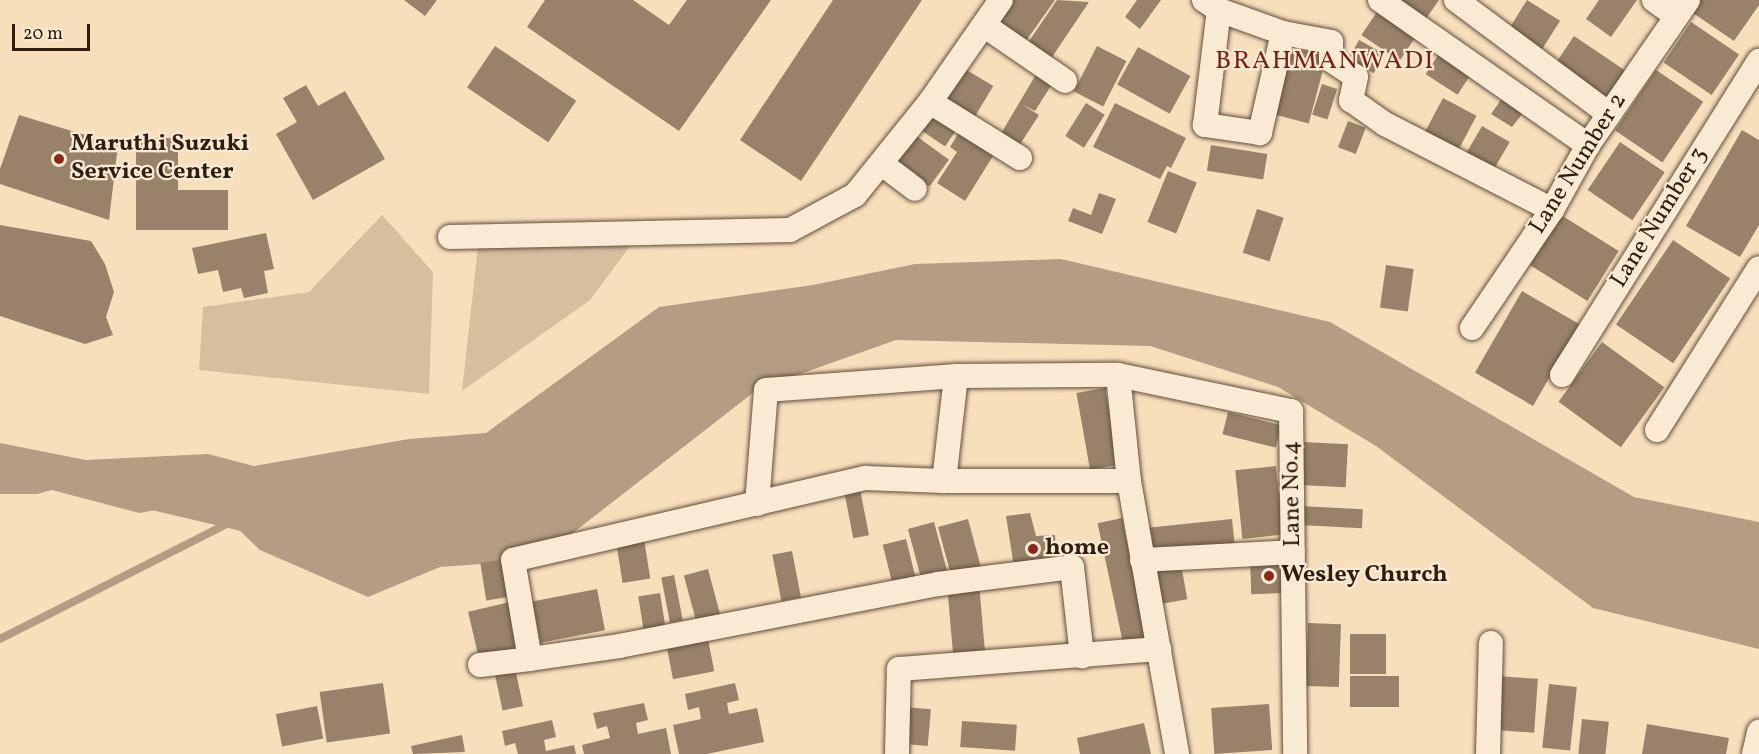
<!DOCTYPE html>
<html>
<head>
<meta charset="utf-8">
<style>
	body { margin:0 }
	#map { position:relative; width:1759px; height:754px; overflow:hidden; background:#f8dfbc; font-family:Vollkorn,serif }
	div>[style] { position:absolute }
	.green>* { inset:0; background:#d6be9f }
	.water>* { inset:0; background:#b49d82 }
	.stream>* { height:8px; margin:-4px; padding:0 4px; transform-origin:4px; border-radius:4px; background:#b49d82 }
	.canal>* { height:27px; margin:-13.5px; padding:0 13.5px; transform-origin:13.5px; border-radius:13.5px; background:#b49d82 }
	.building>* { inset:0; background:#988269; transform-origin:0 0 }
	.roads { filter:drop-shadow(0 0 2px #614e3b) drop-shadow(0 0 2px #614e3b) }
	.street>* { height:24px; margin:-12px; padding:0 12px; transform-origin:12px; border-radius:12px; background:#faead3 }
	.dots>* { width:16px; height:16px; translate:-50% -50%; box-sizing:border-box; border:3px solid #faead3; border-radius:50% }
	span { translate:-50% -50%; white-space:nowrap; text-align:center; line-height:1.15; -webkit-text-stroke:4.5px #faead3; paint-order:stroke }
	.poi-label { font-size:24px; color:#2f1e10; font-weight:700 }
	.left { translate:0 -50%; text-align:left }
	.street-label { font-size:24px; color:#2f1e10 }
	.neighbourhood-label { font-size:26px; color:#7a1f14; letter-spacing:1.5px }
	.scale { position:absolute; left:12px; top:24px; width:78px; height:27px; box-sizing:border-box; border:3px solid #2f1e10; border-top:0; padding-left:8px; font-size:18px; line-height:21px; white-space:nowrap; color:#2f1e10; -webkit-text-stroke:4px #faead3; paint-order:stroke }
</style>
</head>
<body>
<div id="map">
	<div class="green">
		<i style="clip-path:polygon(382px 215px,433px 272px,429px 394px,199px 370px,203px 307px,309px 292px)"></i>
		<i style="clip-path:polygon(630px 246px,590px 300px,462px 391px,478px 247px)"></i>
	</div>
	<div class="water">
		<i style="clip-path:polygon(1061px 259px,1330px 322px,1634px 497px,1759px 522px,1759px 649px,1593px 608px,1376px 446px,1278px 387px,1150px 346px,896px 340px,758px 389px,538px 560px,440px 567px,368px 597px,260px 550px,209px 501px,139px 513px,52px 490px,37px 494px,0 494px,0 443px,86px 460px,208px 454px,254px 466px,409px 439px,486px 433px,659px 307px,813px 285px,915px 264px)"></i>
	</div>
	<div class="stream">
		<i style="left:0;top:639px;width:268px;rotate:-26.9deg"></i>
	</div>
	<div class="canal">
		<i style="left:153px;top:496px;width:91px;rotate:13.3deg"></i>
		<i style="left:242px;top:517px;width:14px;rotate:-12deg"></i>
	</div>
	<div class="building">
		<i style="clip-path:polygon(404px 0,437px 0,425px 16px)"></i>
		<i style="clip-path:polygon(545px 0,633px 0,669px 25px,687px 0,771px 0,679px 131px,527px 27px)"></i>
		<i style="clip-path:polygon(833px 0,922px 0,801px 181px,740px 140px)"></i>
		<i style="clip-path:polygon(1012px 0,1055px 0,1021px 48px,993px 28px)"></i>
		<i style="clip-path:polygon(1057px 0,1089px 2px,1046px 66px,1023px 50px)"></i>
		<i style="clip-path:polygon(1137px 0,1161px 0,1140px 29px,1125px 17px)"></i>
		<i style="clip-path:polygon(1396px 0,1439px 0,1421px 26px)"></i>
		<i style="left:1527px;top:0;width:39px;height:40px;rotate:32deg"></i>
		<i style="clip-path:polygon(1599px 0,1637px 0,1611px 37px,1586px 19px)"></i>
		<i style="clip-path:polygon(1697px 0,1759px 0,1759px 5px,1734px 41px,1690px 11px)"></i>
		<i style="left:1381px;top:6px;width:46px;height:35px;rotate:34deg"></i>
		<i style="left:1691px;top:22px;width:58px;height:49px;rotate:34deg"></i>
		<i style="left:1574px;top:36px;width:64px;height:40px;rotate:34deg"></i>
		<i style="left:1359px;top:40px;width:29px;height:22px;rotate:29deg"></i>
		<i style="left:495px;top:46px;width:98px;height:50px;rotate:34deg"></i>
		<i style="left:1097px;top:46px;width:33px;height:51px;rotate:27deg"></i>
		<i style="left:1286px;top:46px;width:42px;height:69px;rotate:15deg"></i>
		<i style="left:1138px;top:47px;width:60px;height:43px;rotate:29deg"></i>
		<i style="left:1442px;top:49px;width:38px;height:30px;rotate:33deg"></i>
		<i style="left:965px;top:69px;width:33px;height:43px;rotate:31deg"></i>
		<i style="left:1656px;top:70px;width:57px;height:73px;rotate:34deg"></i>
		<i style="clip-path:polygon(1038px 71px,1054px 81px,1035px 111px,1023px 105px,1039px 115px,1017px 149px,999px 137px)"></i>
		<i style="left:1322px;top:84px;width:16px;height:32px;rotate:18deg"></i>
		<i style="clip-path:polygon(306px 85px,318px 106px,345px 91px,385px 159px,313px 200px,276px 134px,297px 122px,283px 98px)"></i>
		<i style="clip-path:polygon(1505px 94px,1527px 108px,1512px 127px,1491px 114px)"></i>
		<i style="left:1443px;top:98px;width:38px;height:39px;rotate:28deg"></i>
		<i style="left:1086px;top:103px;width:22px;height:39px;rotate:32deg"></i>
		<i style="clip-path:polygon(1115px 103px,1186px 138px,1171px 168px,1167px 166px,1160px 179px,1093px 147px)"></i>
		<i style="left:933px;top:107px;width:32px;height:26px;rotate:34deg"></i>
		<i style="clip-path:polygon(19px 115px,118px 145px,109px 220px,0 184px,0 169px)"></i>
		<i style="left:1348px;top:121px;width:19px;height:28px;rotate:21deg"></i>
		<i style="clip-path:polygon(963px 126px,998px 148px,965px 201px,937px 183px,957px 152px,950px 147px)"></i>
		<i style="left:1482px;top:126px;width:32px;height:39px;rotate:30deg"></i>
		<i style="clip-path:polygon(1742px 130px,1759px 140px,1759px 225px,1740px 257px,1686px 226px)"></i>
		<i style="left:915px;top:135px;width:42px;height:33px;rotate:36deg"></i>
		<i style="clip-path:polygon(136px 138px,178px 138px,178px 190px,228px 190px,228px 230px,136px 230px)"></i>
		<i style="left:1620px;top:142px;width:54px;height:58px;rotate:34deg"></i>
		<i style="left:1211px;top:145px;width:57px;height:26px;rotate:9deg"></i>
		<i style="left:1168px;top:171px;width:31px;height:55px;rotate:22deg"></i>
		<i style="clip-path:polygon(1099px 193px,1116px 199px,1102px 234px,1068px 221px,1073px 208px,1091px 215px)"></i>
		<i style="left:1257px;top:209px;width:28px;height:46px;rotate:18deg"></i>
		<i style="left:1561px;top:215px;width:68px;height:59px;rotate:32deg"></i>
		<i style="clip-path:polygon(0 225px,91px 241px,105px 264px,114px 292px,106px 317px,113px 335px,85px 344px,0 316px)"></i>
		<i style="clip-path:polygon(266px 233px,274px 269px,264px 271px,268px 293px,244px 298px,241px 288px,223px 292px,218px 270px,198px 274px,192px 248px)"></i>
		<i style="left:1673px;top:240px;width:69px;height:102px;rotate:34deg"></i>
		<i style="left:1386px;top:265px;width:28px;height:43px;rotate:8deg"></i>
		<i style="left:1522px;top:291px;width:67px;height:94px;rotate:30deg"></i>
		<i style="left:1602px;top:342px;width:77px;height:74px;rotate:36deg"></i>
		<i style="left:1105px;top:388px;width:78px;height:29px;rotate:80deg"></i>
		<i style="left:1228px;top:412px;width:55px;height:23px;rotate:14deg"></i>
		<i style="left:1303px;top:442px;width:45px;height:43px;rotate:3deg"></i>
		<i style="left:1276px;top:466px;width:69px;height:41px;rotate:84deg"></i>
		<i style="left:860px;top:489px;width:47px;height:16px;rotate:79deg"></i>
		<i style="left:1300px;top:506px;width:63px;height:19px;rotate:3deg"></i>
		<i style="clip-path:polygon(1030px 513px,1036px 536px,1055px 535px,1057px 565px,1014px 567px,1006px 516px)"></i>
		<i style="left:1122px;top:518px;width:126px;height:25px;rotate:78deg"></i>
		<i style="left:968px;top:519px;width:52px;height:31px;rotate:75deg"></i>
		<i style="left:1232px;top:519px;width:29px;height:87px;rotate:84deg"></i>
		<i style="left:934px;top:522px;width:56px;height:27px;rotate:75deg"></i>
		<i style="left:644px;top:539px;width:40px;height:28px;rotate:81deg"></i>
		<i style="left:906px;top:539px;width:46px;height:24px;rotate:76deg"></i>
		<i style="left:792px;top:551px;width:47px;height:20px;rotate:79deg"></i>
		<i style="left:1286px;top:557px;width:36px;height:36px;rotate:88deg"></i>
		<i style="left:1180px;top:558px;width:42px;height:34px;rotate:80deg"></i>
		<i style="left:506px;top:559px;width:38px;height:26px;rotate:81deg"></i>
		<i style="left:708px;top:569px;width:47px;height:25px;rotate:75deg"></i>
		<i style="left:674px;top:575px;width:46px;height:13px;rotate:79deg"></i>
		<i style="left:979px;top:583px;width:76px;height:32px;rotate:85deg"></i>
		<i style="left:597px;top:589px;width:42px;height:66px;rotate:79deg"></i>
		<i style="left:660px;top:593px;width:43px;height:22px;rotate:81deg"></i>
		<i style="left:510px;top:602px;width:48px;height:43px;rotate:77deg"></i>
		<i style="left:1308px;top:623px;width:33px;height:63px;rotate:2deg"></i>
		<i style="left:707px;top:634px;width:38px;height:42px;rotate:79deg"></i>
		<i style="left:1350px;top:634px;width:36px;height:40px"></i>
		<i style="left:515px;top:668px;width:39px;height:21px;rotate:78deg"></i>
		<i style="left:1350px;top:676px;width:49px;height:31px"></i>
		<i style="left:1497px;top:676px;width:41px;height:54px;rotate:4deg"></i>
		<i style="left:383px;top:683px;width:51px;height:64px;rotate:82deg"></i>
		<i style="clip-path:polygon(735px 683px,739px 700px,727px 703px,729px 714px,757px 708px,764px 742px,707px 754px,679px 754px,673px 725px,701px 719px,699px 707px,688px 710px,685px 694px)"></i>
		<i style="left:1549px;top:684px;width:28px;height:64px;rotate:6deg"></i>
		<i style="clip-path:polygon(644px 703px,648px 720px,636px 723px,638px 734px,666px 728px,671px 754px,584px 754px,582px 745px,610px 738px,607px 726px,597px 729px,593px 713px)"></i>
		<i style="left:1269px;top:704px;width:46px;height:58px;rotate:86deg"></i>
		<i style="left:317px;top:706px;width:33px;height:42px;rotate:79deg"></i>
		<i style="left:906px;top:707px;width:25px;height:37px;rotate:5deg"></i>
		<i style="left:1582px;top:719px;width:27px;height:35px;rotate:6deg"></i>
		<i style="clip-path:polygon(552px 720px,556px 737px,544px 740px,546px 751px,574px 745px,576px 754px,518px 754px,515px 743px,505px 746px,502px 731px)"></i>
		<i style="left:962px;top:721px;width:55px;height:26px;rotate:4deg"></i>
		<i style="clip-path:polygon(1144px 723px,1151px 754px,1080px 754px,1077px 738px)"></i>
		<i style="clip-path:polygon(1647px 724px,1729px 738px,1726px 754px,1642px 754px)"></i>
		<i style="clip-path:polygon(462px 735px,465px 752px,413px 754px,411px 746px)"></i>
	</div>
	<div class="roads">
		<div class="street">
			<i style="left:1204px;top:0;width:18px;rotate:34deg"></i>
			<i style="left:1219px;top:10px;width:68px;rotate:19.8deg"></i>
			<i style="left:1283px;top:33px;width:103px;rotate:103deg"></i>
			<i style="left:1260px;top:133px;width:56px;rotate:-171.7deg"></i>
			<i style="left:1205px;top:125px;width:116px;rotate:-83.1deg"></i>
			<i style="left:1380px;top:0;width:254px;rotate:34.9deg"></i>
			<i style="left:1456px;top:0;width:191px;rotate:36.7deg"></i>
			<i style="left:1654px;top:0;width:27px;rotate:36deg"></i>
			<i style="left:985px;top:26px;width:97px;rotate:34.5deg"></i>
			<i style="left:1283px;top:33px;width:49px;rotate:10.6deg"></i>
			<i style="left:1331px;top:42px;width:18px;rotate:90deg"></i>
			<i style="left:1331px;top:60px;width:30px;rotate:34deg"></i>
			<i style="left:1356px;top:77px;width:24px;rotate:102deg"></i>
			<i style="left:1351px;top:100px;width:42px;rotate:35.2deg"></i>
			<i style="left:1385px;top:124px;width:188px;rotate:27.2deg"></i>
			<i style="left:930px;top:102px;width:106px;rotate:31.9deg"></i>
			<i style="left:882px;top:164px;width:41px;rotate:37.1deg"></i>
			<i style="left:450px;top:237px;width:340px;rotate:-1.2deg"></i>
			<i style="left:790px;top:230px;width:74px;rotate:-28.3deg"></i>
			<i style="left:855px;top:195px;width:119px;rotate:-51.1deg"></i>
			<i style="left:930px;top:102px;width:124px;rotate:-55.2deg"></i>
			<i style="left:1472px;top:328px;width:143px;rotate:-55.9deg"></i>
			<i style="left:1552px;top:210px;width:74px;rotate:-61deg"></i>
			<i style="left:1588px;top:145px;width:176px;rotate:-55.4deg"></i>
			<i style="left:1118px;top:375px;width:107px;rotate:84.1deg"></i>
			<i style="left:1129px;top:481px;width:277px;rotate:80deg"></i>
			<i style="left:1562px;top:375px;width:371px;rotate:-57.9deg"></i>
			<i style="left:956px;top:376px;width:106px;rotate:96.5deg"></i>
			<i style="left:944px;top:481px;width:79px;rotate:-177.8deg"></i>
			<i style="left:865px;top:478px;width:361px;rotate:166.9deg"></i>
			<i style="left:513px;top:560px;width:100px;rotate:80.3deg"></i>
			<i style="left:530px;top:659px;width:90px;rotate:-8.3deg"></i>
			<i style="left:619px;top:646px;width:325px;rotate:-11deg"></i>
			<i style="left:938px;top:584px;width:135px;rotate:-7.2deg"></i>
			<i style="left:1072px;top:567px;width:90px;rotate:83.6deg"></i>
			<i style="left:1657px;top:430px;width:191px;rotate:-57.8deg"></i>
			<i style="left:944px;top:481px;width:185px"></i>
			<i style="left:757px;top:504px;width:114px;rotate:-85.5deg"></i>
			<i style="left:766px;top:390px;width:191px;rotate:-4.2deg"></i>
			<i style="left:956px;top:376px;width:162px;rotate:-0.4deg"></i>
			<i style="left:1118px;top:375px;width:177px;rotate:11.8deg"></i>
			<i style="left:1291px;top:411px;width:343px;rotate:89.3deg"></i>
			<i style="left:1142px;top:560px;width:151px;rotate:-3deg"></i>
			<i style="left:480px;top:665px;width:50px;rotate:-6.8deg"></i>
			<i style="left:897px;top:754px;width:85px;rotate:-88.7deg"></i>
			<i style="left:899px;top:669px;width:261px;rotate:-4.4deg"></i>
			<i style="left:1488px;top:754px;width:111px;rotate:-88.5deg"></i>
			<i style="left:1754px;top:754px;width:23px;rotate:-77deg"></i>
		</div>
	</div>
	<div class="dots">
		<i style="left:59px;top:159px;background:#8f2418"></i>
		<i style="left:1033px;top:549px;background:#8f2418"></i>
		<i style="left:1269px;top:576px;background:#8f2418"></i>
	</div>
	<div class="poi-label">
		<span class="left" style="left:71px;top:159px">Maruthi Suzuki<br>Service Center</span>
		<span class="left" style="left:1045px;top:549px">home</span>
		<span class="left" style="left:1281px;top:576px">Wesley Church</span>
	</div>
	<div class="street-label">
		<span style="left:1579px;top:164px;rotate:-58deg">Lane Number 2</span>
		<span style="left:1660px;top:218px;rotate:-58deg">Lane Number 3</span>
		<span style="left:1293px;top:494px;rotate:-91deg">Lane No.4</span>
	</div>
	<div class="neighbourhood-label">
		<span style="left:1325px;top:62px">BRAHMANWADI</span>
	</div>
	<div class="scale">20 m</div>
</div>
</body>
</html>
